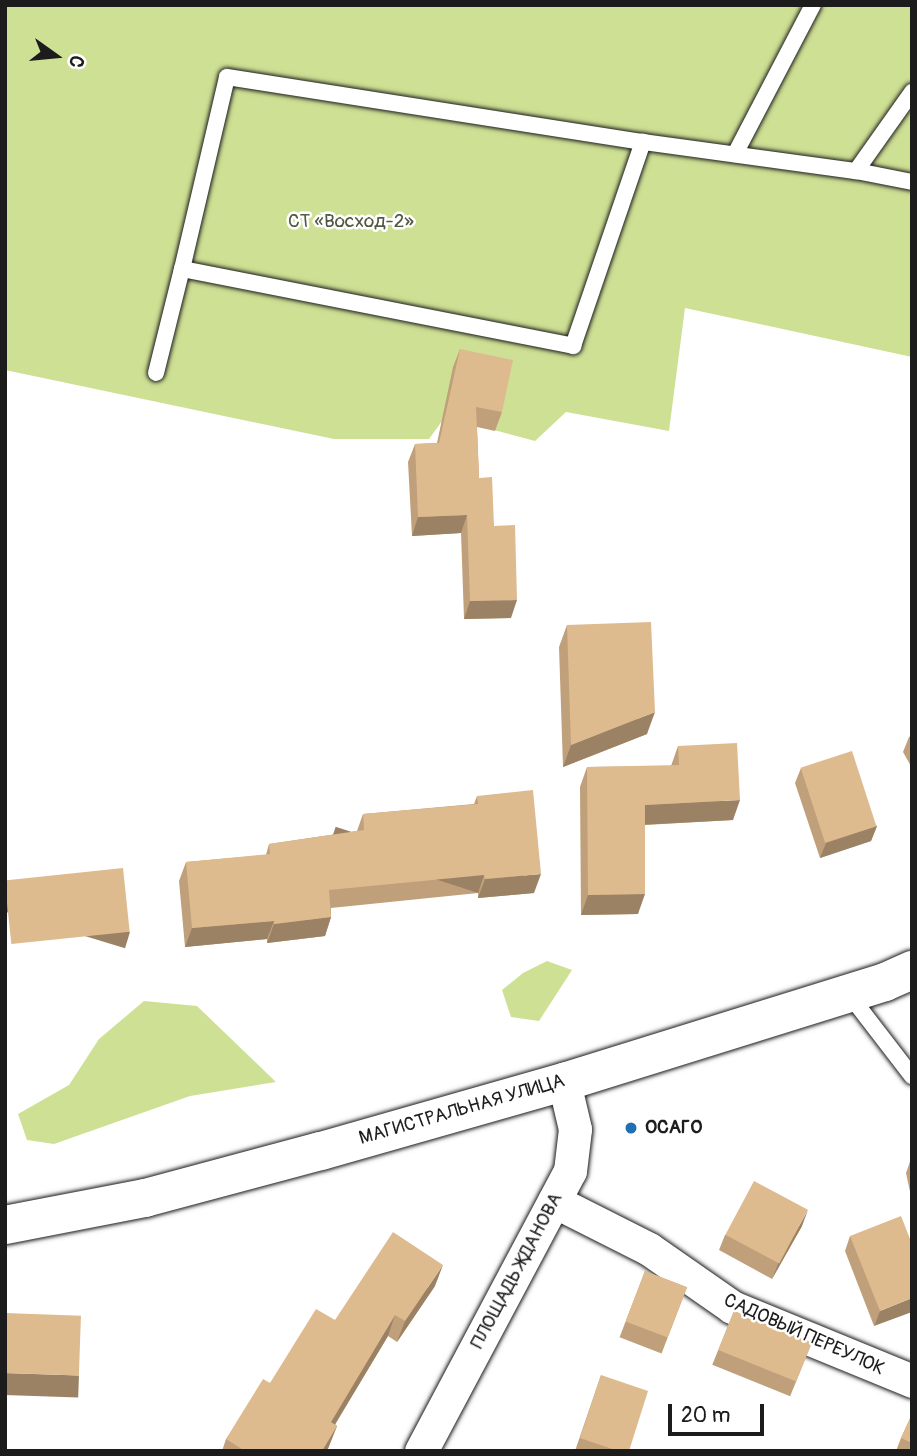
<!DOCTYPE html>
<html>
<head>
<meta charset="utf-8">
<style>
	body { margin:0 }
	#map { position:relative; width:917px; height:1456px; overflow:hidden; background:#fff; font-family:Pangolin,sans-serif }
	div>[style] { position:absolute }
	.green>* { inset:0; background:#cee094 }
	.roads { filter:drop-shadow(0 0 2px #1c1c1c) drop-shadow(0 0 2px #1c1c1c) }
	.lane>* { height:16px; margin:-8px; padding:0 8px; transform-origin:8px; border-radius:8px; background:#fff }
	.street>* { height:33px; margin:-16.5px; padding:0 16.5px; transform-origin:16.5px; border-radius:16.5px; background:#fff }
	.primary>* { height:38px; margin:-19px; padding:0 19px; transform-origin:19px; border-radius:19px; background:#fff }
	.wall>* { inset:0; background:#bfa07b; transform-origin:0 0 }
	.shaded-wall>* { inset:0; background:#9b8264; transform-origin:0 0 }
	.building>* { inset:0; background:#deba8f; transform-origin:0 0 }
	.dots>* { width:19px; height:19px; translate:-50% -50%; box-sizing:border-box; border:4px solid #fff; border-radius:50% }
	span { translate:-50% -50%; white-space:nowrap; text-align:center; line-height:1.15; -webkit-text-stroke:5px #fff; paint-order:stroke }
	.park-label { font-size:19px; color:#515740 }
	.street-label { font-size:19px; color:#1c1c1c }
	.poi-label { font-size:19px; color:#1c1c1c; font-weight:700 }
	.left { translate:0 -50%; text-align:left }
	.frame { position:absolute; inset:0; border:7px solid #1c1c1c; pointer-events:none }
	.north { position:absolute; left:21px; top:21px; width:70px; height:70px; -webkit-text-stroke:5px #fff; paint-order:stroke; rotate:105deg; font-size:19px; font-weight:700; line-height:28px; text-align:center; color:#1c1c1c }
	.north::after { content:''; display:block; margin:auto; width:24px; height:32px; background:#1c1c1c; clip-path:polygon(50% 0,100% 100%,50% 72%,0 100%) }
	.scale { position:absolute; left:668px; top:1404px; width:96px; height:32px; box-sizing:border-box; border:4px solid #1c1c1c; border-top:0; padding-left:9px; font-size:21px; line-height:24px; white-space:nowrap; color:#1c1c1c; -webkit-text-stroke:5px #fff; paint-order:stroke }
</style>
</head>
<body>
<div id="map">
	<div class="green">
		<i style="clip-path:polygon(5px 5px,912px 5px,912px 357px,685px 308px,669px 431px,566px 412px,535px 441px,445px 417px,429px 439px,334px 439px,5px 370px)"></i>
		<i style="clip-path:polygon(547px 961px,572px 970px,539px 1021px,511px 1017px,502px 990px,523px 973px)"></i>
		<i style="clip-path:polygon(144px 1001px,197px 1006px,276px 1082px,190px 1096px,54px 1144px,27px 1140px,18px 1114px,69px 1085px,99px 1039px)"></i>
	</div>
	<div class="roads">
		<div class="lane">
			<i style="left:735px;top:154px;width:168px;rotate:-62.4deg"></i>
			<i style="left:856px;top:171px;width:57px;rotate:11.1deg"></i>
			<i style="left:182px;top:269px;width:197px;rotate:-76.8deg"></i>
			<i style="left:227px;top:77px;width:421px;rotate:8.9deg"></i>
			<i style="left:156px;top:373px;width:107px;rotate:-76deg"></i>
			<i style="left:182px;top:269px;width:399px;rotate:11.1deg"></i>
			<i style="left:573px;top:346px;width:216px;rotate:-71.1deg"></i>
			<i style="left:643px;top:142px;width:215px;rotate:7.8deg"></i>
			<i style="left:856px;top:171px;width:97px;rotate:-54.7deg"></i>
			<i style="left:848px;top:993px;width:105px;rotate:52.4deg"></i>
		</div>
		<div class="street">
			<i style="left:554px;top:1201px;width:106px;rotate:26.8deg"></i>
			<i style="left:649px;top:1249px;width:101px;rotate:34.9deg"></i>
			<i style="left:732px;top:1307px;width:195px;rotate:22.3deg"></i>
			<i style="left:421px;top:1451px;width:317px;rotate:-62deg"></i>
			<i style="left:570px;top:1171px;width:42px;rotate:-83.2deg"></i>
			<i style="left:575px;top:1129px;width:48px;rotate:-103.2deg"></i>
		</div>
		<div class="primary">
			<i style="left:5px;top:1225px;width:143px;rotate:-10.9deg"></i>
			<i style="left:145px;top:1198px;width:182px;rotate:-15deg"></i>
			<i style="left:321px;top:1151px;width:253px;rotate:-15.9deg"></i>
			<i style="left:564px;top:1082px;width:336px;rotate:-17.3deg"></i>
			<i style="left:885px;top:982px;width:30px;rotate:-24deg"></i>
		</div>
	</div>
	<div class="wall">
		<i style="clip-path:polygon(460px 349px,502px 412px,495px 431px,477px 427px,479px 478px,494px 526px,511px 618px,464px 619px,461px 533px,412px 536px,408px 462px,415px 444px,437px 443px,453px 367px)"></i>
		<i style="clip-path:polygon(567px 625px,647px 734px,563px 767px,559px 647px)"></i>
		<i style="clip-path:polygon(912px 735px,912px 768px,903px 752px,909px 737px)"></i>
		<i style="clip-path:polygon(678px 746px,733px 820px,645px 825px,638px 914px,581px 915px,580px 787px,587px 767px,671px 766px)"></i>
		<i style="clip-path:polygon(801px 768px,877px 826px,871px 841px,820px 858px,795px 783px)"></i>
		<i style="clip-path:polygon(477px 796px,534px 893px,478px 898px,478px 893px,331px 908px,331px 917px,325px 936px,267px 943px,267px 939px,185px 947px,179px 881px,186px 862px,266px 855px,269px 844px,357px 831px,363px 814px,474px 804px)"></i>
		<i style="clip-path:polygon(912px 1156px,912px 1201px,906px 1173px)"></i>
		<i style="clip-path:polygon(802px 1226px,772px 1279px,719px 1250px,725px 1235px)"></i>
		<i style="clip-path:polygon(850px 1236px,912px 1244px,874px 1326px,845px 1251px)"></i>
		<i style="left:645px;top:1271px;width:45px;height:71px;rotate:21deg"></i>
		<i style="clip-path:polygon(435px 1286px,397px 1342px,388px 1336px,335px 1424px,337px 1426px,327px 1451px,222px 1451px,226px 1439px,270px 1383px,335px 1320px)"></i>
		<i style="left:734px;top:1311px;width:84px;height:58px;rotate:22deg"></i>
		<i style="clip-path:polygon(601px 1375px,629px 1451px,575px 1451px)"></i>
		<i style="clip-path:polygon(912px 1414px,912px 1451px,896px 1451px,901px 1438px)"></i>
	</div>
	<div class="shaded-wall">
		<i style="clip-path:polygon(467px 515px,461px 533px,412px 536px,418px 517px)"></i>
		<i style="clip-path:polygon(517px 600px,511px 618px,464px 619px,470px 601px)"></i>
		<i style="clip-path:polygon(655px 712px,647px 734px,563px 767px,571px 745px)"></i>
		<i style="clip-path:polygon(740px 800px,733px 820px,638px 825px,645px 805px)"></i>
		<i style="clip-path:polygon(877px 826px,871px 841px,820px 858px,826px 843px)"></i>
		<i style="clip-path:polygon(541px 874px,534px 893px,478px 898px,485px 879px)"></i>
		<i style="left:484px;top:875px;width:19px;height:156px;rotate:108deg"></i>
		<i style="clip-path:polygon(645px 894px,638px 914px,581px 915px,588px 895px)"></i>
		<i style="clip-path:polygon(331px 917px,325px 936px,267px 943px,274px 924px)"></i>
		<i style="clip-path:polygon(274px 921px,267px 939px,185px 947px,192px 928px)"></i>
		<i style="left:130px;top:932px;width:17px;height:126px;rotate:107deg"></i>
		<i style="clip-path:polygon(808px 1210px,802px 1226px,772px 1279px,778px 1264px)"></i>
		<i style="clip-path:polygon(443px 1265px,435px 1286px,397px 1342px,405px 1321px)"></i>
		<i style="clip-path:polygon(912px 1298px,912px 1312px,874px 1326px,880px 1311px)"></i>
		<i style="clip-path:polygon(395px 1315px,388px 1336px,324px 1443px,331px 1422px)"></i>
		<i style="left:5px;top:1373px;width:74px;height:22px;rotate:2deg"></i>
		<i style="clip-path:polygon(337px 1426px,327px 1451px,322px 1451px)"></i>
	</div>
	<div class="building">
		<i style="clip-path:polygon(460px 349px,513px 360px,502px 412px,476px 407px,479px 478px,492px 477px,494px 526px,515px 525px,517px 600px,470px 601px,467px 515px,418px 517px,415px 444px,439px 443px)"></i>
		<i style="clip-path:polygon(651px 622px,655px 712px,571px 745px,567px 625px)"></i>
		<i style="clip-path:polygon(737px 743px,740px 800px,645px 805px,645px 894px,588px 895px,587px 767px,679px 765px,678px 746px)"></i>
		<i style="left:852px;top:751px;width:79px;height:54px;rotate:72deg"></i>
		<i style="clip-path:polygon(533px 790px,541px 874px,485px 879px,484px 875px,329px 890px,331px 917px,274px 924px,274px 921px,192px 928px,186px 862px,270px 854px,269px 844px,364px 830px,363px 814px,478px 804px,477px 796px)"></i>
		<i style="left:123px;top:868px;width:64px;height:119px;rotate:84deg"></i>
		<i style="left:754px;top:1181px;width:61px;height:61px;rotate:28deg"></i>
		<i style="clip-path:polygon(901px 1216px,912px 1244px,912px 1298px,880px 1311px,850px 1236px)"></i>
		<i style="clip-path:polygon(393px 1232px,443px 1265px,405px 1321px,395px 1315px,331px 1422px,337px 1426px,322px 1451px,245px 1451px,226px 1439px,263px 1379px,270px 1383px,316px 1309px,335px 1320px)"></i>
		<i style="left:645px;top:1271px;width:45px;height:54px;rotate:21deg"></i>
		<i style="left:734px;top:1311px;width:84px;height:42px;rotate:22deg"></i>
		<i style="left:5px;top:1313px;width:76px;height:60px;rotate:2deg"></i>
		<i style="clip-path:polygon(601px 1375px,648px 1391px,629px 1451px,618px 1451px,580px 1438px)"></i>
		<i style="clip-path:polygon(912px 1414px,912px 1443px,901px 1438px)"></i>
	</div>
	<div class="dots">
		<i style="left:631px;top:1128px;background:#1f6fb2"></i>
	</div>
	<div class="park-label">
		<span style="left:351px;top:222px">СТ «Восход-2»</span>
	</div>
	<div class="street-label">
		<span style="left:462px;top:1110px;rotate:-16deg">МАГИСТРАЛЬНАЯ УЛИЦА</span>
		<span style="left:517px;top:1271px;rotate:-62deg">ПЛОЩАДЬ ЖДАНОВА</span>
		<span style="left:804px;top:1335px;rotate:24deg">САДОВЫЙ ПЕРЕУЛОК</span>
	</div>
	<div class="poi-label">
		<span class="left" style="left:645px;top:1128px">ОСАГО</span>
	</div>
	<div class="frame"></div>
	<div class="north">С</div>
	<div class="scale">20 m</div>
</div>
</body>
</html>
